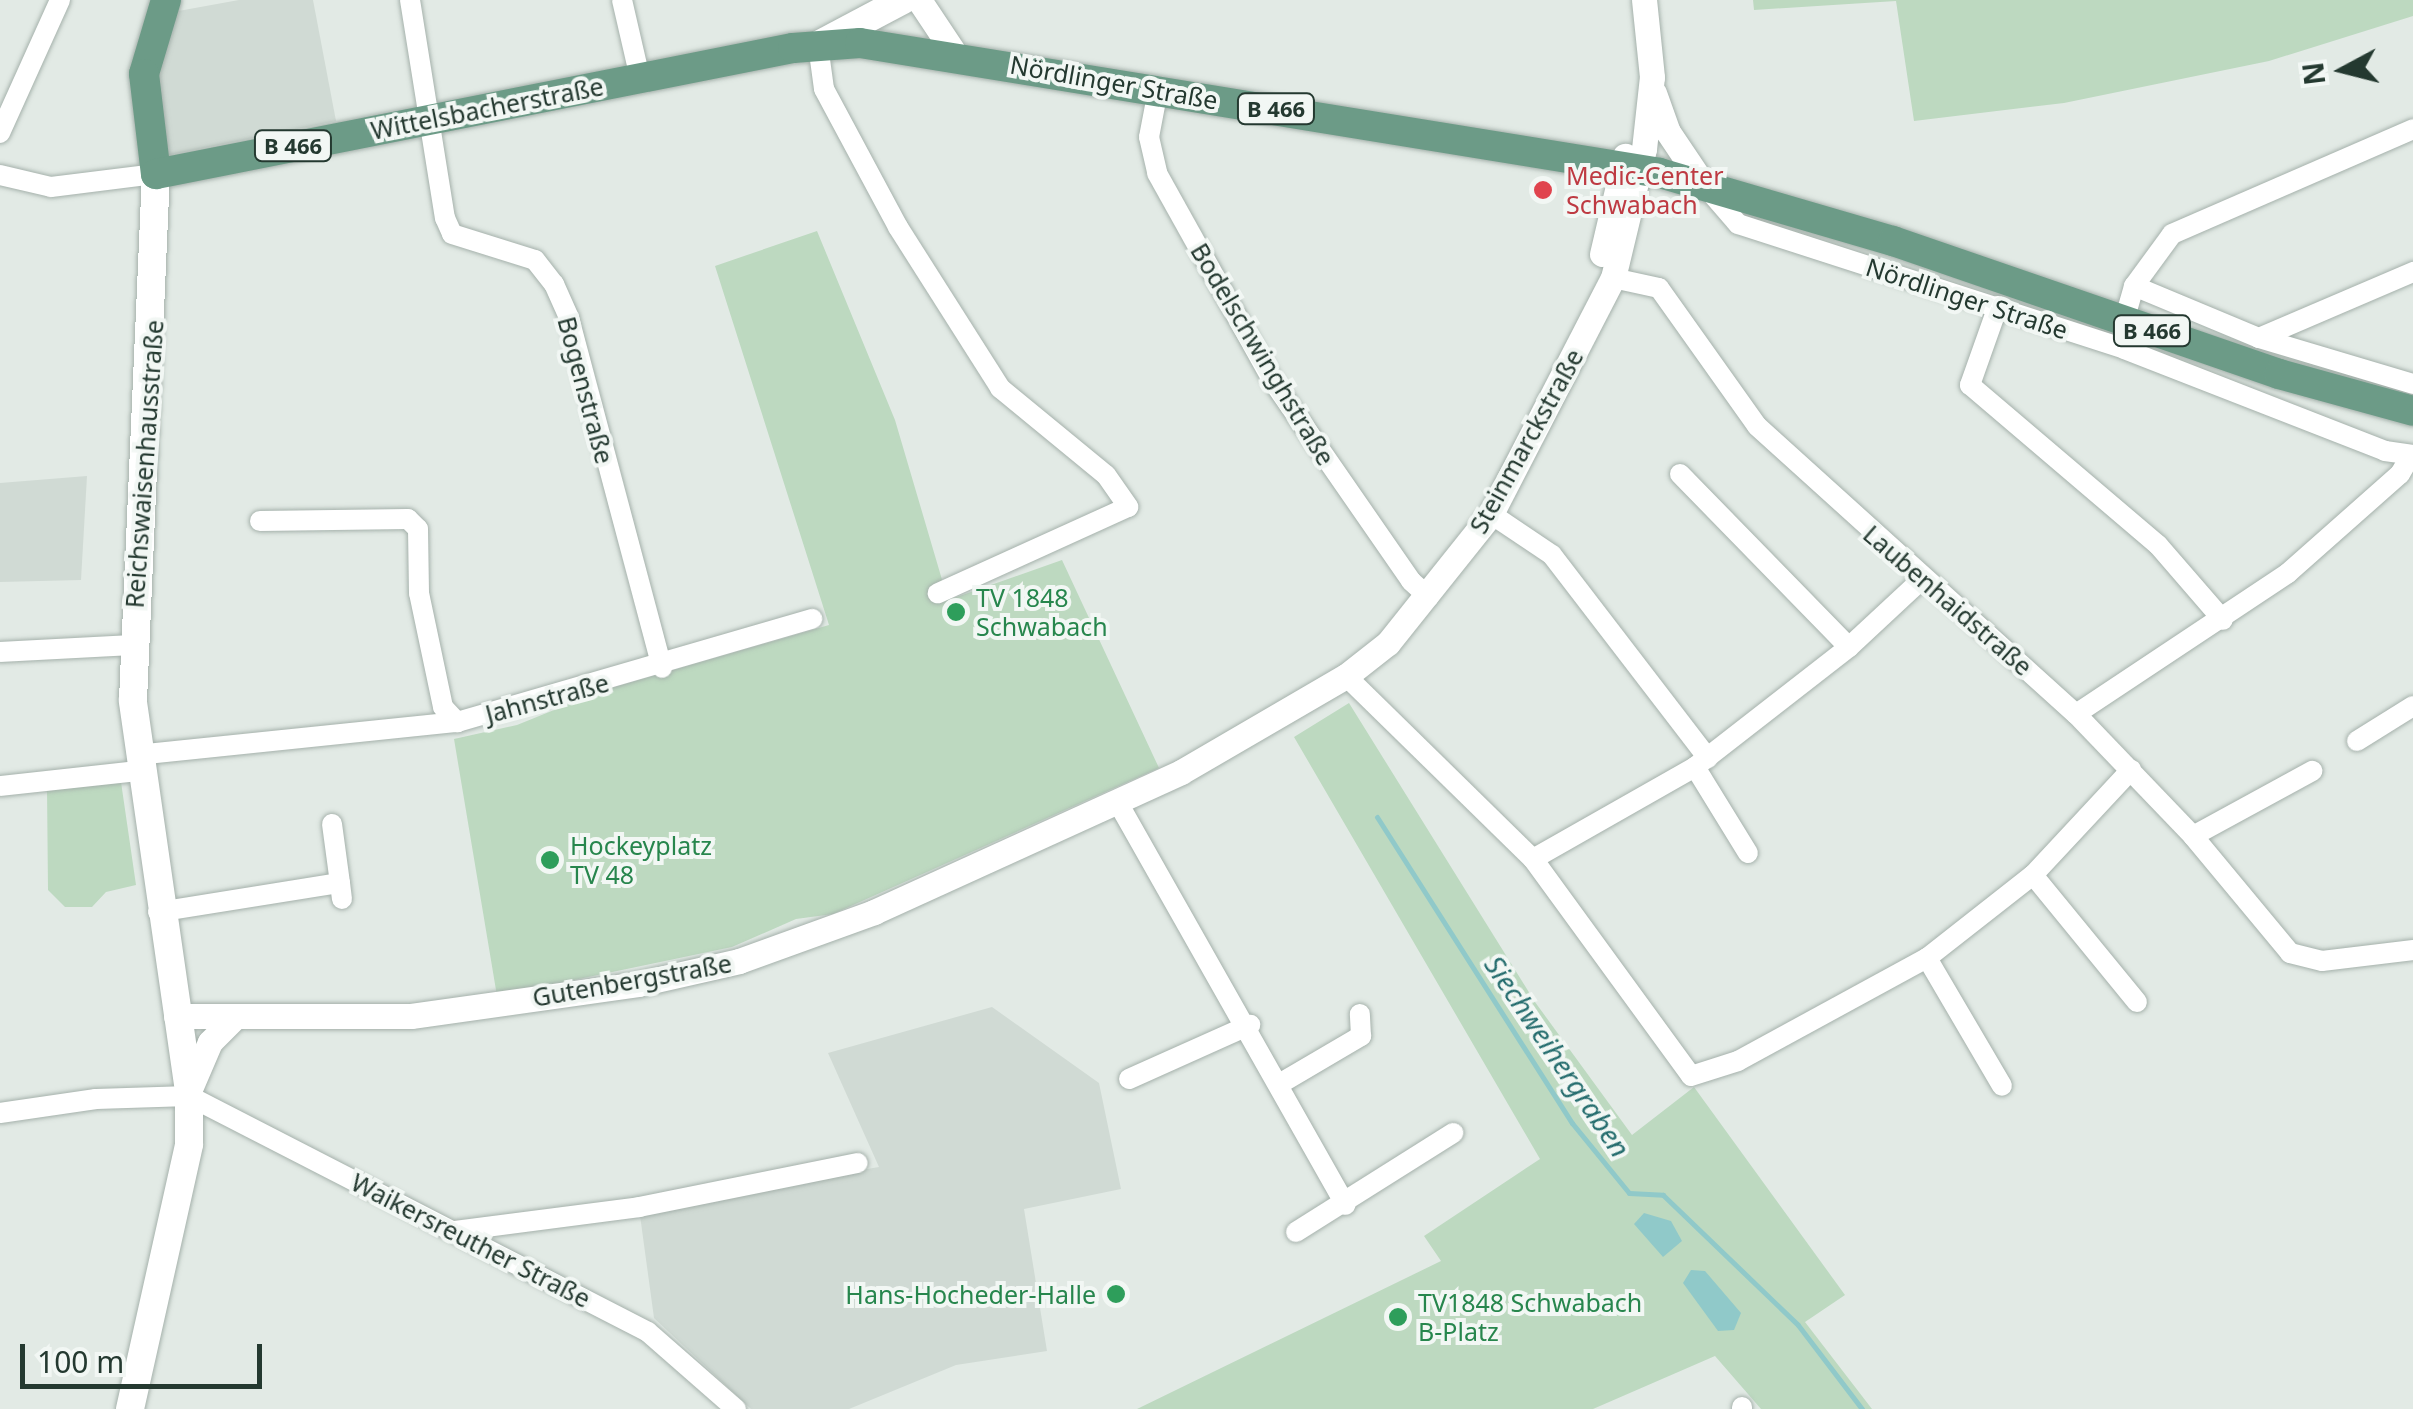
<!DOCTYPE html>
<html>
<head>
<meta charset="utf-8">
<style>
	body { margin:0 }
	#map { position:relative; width:2413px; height:1409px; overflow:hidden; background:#e2eae5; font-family:"Noto Sans",sans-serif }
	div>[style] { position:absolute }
	.built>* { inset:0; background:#d0dad4 }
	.green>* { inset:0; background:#bdd9c0 }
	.water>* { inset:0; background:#90c9c9 }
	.stream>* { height:5px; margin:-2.5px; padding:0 2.5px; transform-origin:2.5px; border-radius:2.5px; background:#90c9c9 }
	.roads { filter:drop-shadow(0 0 2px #a5b1ab) drop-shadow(0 0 2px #a5b1ab) }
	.minor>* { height:20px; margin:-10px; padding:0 10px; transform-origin:10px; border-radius:10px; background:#fff }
	.tertiary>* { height:25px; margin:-12.5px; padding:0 12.5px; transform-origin:12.5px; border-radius:12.5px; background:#fff }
	.secondary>* { height:28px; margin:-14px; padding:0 14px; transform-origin:14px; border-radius:14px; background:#fff }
	.primary>* { height:30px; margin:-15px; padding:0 15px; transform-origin:15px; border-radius:15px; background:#6c9b87 }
	.dots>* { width:28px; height:28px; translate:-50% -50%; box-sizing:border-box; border:5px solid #f2f7f4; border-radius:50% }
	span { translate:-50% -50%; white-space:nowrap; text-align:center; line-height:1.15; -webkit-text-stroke:8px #f2f7f4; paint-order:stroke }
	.shield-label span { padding:2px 8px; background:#f2f7f4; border:2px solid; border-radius:8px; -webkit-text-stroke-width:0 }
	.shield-label { font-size:22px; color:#243930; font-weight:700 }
	.street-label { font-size:25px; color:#243930 }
	.health-label { font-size:25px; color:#be3a42 }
	.left { translate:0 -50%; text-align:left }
	.leisure-label { font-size:25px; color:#27864d }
	.right { translate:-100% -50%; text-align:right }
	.water-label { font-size:28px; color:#256d6e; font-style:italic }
	.north { position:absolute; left:2293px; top:20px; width:100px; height:100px; -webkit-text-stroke:8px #f2f7f4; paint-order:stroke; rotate:263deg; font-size:28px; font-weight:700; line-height:40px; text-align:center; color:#243930 }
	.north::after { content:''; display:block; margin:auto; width:35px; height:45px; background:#243930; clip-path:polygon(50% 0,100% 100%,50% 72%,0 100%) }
	.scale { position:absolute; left:20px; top:1344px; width:242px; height:45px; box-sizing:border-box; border:5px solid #243930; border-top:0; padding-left:12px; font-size:30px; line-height:35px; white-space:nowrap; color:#243930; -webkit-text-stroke:8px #f2f7f4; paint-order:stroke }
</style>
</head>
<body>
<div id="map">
	<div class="built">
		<i style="clip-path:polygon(239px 0,313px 0,336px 121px,169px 155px,155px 77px,173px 12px)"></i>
		<i style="clip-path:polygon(87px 476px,81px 580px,0 582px,0 483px)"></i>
		<i style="clip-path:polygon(992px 1007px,1099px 1083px,1121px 1189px,1024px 1209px,1047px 1351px,956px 1365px,849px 1409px,751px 1409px,654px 1318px,639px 1208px,879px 1167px,828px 1053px)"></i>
	</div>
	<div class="green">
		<i style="clip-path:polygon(1753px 0,2413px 0,2413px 16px,2269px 61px,2064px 103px,1914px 121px,1896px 1px,1754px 10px)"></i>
		<i style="clip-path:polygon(817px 231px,895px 420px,948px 600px,1062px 560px,1159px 768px,833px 914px,796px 919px,732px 947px,497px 996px,454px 739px,517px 725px,601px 691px,829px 625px,715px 266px)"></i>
		<i style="clip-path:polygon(1349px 703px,1535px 1002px,1632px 1135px,1694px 1087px,1845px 1295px,1805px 1322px,1872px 1409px,1761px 1409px,1715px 1356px,1593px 1409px,1137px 1409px,1441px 1261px,1424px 1236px,1540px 1159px,1294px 737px)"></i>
		<i style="clip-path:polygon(121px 782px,136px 885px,106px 892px,92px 907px,65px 907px,48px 890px,47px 789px)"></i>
	</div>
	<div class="water">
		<i style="clip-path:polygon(1644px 1213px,1671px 1221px,1682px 1241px,1663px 1257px,1634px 1224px)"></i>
		<i style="clip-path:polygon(1691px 1270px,1705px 1271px,1741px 1313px,1734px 1330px,1718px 1331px,1683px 1283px)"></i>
	</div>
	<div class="stream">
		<i style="left:1377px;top:817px;width:363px;rotate:57.5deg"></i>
		<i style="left:1572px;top:1123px;width:90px;rotate:50.8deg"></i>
		<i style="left:1629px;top:1193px;width:34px;rotate:3deg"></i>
		<i style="left:1663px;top:1195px;width:187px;rotate:43.9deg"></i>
		<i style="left:1798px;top:1325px;width:106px;rotate:52.7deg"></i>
	</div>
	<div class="roads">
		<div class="minor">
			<i style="left:410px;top:0;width:221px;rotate:80.9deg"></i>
			<i style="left:445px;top:218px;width:17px;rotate:66deg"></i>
			<i style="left:452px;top:234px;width:87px;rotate:17.4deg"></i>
			<i style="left:535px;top:260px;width:31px;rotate:52deg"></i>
			<i style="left:554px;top:284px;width:37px;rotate:66deg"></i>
			<i style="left:569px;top:318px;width:362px;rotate:75.1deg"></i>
			<i style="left:622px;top:0;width:80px;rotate:77deg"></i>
			<i style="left:818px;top:45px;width:44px;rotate:82.2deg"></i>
			<i style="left:824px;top:89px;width:157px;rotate:61.8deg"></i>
			<i style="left:898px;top:227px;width:191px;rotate:57.6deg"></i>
			<i style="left:1000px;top:388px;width:137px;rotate:39.4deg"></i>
			<i style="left:1106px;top:475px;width:39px;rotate:55deg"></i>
			<i style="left:1128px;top:507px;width:209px;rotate:155.6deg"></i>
			<i style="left:1158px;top:90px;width:48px;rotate:100.8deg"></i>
			<i style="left:1149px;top:137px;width:37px;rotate:77deg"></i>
			<i style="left:1157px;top:173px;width:237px;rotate:60.9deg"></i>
			<i style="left:1272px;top:380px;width:244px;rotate:55.3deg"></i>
			<i style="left:1411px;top:581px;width:24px;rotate:42deg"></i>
			<i style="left:0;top:133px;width:146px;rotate:-65.7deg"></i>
			<i style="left:0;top:175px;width:52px;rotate:13.2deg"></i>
			<i style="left:51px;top:187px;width:106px;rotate:-7.1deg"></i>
			<i style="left:1706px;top:187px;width:49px;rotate:49.1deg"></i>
			<i style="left:1738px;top:224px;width:406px;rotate:17.9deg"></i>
			<i style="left:2124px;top:349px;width:280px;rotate:21.3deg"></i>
			<i style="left:2385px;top:451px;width:28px;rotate:8deg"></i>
			<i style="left:1613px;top:278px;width:47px;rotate:12.3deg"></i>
			<i style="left:1659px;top:288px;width:169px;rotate:54.6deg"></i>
			<i style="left:1757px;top:426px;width:430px;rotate:42.1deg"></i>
			<i style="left:2076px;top:714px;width:169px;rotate:46.2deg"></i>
			<i style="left:2193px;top:836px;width:152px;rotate:50.3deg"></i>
			<i style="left:2290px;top:953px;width:33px;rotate:14deg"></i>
			<i style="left:2322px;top:961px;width:92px;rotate:-6.9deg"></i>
			<i style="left:2134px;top:286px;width:135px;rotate:22.6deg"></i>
			<i style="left:2259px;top:338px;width:161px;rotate:16.6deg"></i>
			<i style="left:1998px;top:306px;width:84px;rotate:109.5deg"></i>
			<i style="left:1970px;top:385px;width:247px;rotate:40.4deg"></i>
			<i style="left:2158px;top:545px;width:99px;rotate:49.1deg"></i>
			<i style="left:2124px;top:321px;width:36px;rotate:-74deg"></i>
			<i style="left:2134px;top:286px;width:64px;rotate:-53.8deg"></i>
			<i style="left:2172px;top:234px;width:263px;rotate:-23.5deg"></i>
			<i style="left:2259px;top:338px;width:168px;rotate:-23.2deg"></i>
			<i style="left:1680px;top:474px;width:242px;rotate:45.7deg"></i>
			<i style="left:1491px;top:514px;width:73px;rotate:33.9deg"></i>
			<i style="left:1552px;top:555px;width:256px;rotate:52.5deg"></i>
			<i style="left:260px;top:521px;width:148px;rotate:-0.8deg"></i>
			<i style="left:408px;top:519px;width:14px;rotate:45deg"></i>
			<i style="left:418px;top:529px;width:64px;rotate:89.1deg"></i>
			<i style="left:419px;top:593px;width:116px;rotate:78.1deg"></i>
			<i style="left:443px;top:707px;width:21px;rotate:47deg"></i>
			<i style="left:0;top:652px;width:132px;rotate:-3deg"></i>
			<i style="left:1346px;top:676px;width:262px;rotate:44.4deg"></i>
			<i style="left:1533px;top:859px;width:268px;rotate:53.9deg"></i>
			<i style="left:1691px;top:1076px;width:49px;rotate:-17.7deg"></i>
			<i style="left:1738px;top:1061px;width:215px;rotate:-28.6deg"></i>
			<i style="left:1927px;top:958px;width:135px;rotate:-38.1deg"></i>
			<i style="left:2033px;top:875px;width:144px;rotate:-47deg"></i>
			<i style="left:2076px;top:714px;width:255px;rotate:-33.6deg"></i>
			<i style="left:2288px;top:573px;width:149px;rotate:-41.5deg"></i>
			<i style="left:2400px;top:474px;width:22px;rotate:-60deg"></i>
			<i style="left:2357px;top:741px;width:66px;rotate:-32deg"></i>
			<i style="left:137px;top:755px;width:322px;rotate:-5.9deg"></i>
			<i style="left:457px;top:722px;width:370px;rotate:-16.2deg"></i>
			<i style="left:1695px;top:767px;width:101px;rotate:58.4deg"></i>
			<i style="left:0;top:786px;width:140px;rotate:-6.2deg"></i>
			<i style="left:1117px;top:801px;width:464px;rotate:60.5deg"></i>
			<i style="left:332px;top:824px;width:60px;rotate:82.3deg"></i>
			<i style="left:2193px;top:836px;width:136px;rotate:-28.6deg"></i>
			<i style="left:1533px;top:859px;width:186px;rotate:-29.6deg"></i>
			<i style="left:1695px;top:767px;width:195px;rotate:-37.9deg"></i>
			<i style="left:1849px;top:647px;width:98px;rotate:-42.9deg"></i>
			<i style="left:2033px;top:875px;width:164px;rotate:50.7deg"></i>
			<i style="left:158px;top:912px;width:184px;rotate:-9.1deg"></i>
			<i style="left:340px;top:883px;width:16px;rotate:83deg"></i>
			<i style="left:1927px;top:958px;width:148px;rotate:59.6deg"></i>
			<i style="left:1129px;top:1079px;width:133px;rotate:-24.1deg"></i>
			<i style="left:1281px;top:1083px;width:93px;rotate:-30.4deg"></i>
			<i style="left:1361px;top:1036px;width:22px;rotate:-93deg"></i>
			<i style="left:0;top:1113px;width:97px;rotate:-8.3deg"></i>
			<i style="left:96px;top:1099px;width:93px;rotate:-1.8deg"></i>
			<i style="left:189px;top:1096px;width:516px;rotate:27.21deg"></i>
			<i style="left:648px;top:1332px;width:117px;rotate:41.2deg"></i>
			<i style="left:455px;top:1231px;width:186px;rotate:-7.4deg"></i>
			<i style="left:639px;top:1207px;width:223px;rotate:-11.4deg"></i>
			<i style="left:1296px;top:1232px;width:186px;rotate:-32.2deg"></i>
			<i style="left:1742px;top:1407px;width:2px;rotate:90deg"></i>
		</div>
		<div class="tertiary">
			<i style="left:919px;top:0;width:65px;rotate:56.3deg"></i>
			<i style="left:1654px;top:93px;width:41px;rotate:70.3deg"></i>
			<i style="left:1668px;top:132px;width:63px;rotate:56.1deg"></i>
			<i style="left:1602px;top:254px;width:101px;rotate:-76.8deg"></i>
			<i style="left:176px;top:1016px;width:235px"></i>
			<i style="left:411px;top:1016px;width:229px;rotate:-8deg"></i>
			<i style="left:638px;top:984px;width:104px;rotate:-12.8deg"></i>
			<i style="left:739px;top:961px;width:144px;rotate:-19.9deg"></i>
			<i style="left:874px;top:912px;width:337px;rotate:-24.5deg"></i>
			<i style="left:1181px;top:772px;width:191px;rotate:-30.2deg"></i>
			<i style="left:1346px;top:676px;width:53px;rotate:-38.2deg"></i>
			<i style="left:1388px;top:643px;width:165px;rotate:-51.4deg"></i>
			<i style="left:1491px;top:514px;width:266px;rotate:-62.7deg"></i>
			<i style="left:1613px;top:278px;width:133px;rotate:-76.5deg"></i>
			<i style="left:1644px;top:149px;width:72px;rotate:-83.7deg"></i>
			<i style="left:1652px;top:77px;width:77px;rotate:-95.9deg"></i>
			<i style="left:189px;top:1091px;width:53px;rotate:-66.8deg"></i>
			<i style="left:210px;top:1042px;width:35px;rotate:-45deg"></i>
		</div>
		<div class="secondary">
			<i style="left:818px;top:45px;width:96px;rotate:-27.9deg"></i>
			<i style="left:130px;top:1409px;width:271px;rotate:-77.4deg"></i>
			<i style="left:189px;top:1144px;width:53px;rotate:-90deg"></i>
			<i style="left:189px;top:1091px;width:395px;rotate:-98.2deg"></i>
			<i style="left:133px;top:700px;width:527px;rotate:-87.5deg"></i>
		</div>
		<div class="primary">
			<i style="left:166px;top:0;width:77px;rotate:106.6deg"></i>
			<i style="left:144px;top:74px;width:101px;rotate:83.2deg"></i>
			<i style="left:156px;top:174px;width:649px;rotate:-11.19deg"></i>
			<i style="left:793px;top:48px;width:67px;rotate:-4.3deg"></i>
			<i style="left:860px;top:43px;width:810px;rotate:9.23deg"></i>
			<i style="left:1660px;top:173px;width:243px;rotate:16.3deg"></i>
			<i style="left:1893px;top:241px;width:408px;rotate:19deg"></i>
			<i style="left:2279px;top:374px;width:139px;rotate:15.4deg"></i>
		</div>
	</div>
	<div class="dots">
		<i style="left:1543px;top:190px;background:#e0444e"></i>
		<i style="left:956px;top:612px;background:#2e9e5b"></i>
		<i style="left:550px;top:860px;background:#2e9e5b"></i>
		<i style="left:1116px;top:1294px;background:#2e9e5b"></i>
		<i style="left:1398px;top:1317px;background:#2e9e5b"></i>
	</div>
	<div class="shield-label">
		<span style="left:1276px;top:109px">B 466</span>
		<span style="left:293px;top:146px">B 466</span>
		<span style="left:2152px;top:331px">B 466</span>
	</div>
	<div class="street-label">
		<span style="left:1114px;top:82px;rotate:10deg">Nördlinger Straße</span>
		<span style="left:487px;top:108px;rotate:-11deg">Wittelsbacherstraße</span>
		<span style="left:1967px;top:298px;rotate:18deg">Nördlinger Straße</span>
		<span style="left:1263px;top:354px;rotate:59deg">Bodelschwinghstraße</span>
		<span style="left:586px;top:390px;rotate:75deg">Bogenstraße</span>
		<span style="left:1526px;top:441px;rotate:-61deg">Steinmarckstraße</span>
		<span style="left:144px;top:464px;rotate:-86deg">Reichswaisenhausstraße</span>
		<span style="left:1948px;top:600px;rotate:41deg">Laubenhaidstraße</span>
		<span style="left:547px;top:698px;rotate:-15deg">Jahnstraße</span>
		<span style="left:632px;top:980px;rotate:-10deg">Gutenbergstraße</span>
		<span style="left:471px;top:1240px;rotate:27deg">Waikersreuther Straße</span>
	</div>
	<div class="health-label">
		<span class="left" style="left:1566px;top:190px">Medic-Center<br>Schwabach</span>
	</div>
	<div class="leisure-label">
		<span class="left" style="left:976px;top:612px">TV 1848<br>Schwabach</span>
		<span class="left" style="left:570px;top:860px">Hockeyplatz<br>TV 48</span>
		<span class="right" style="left:1096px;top:1294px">Hans-Hocheder-Halle</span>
		<span class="left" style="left:1418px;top:1317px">TV1848 Schwabach<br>B-Platz</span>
	</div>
	<div class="water-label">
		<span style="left:1558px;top:1056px;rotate:56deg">Siechweihergraben</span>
	</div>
	<div class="north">N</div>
	<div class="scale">100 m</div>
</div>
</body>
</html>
